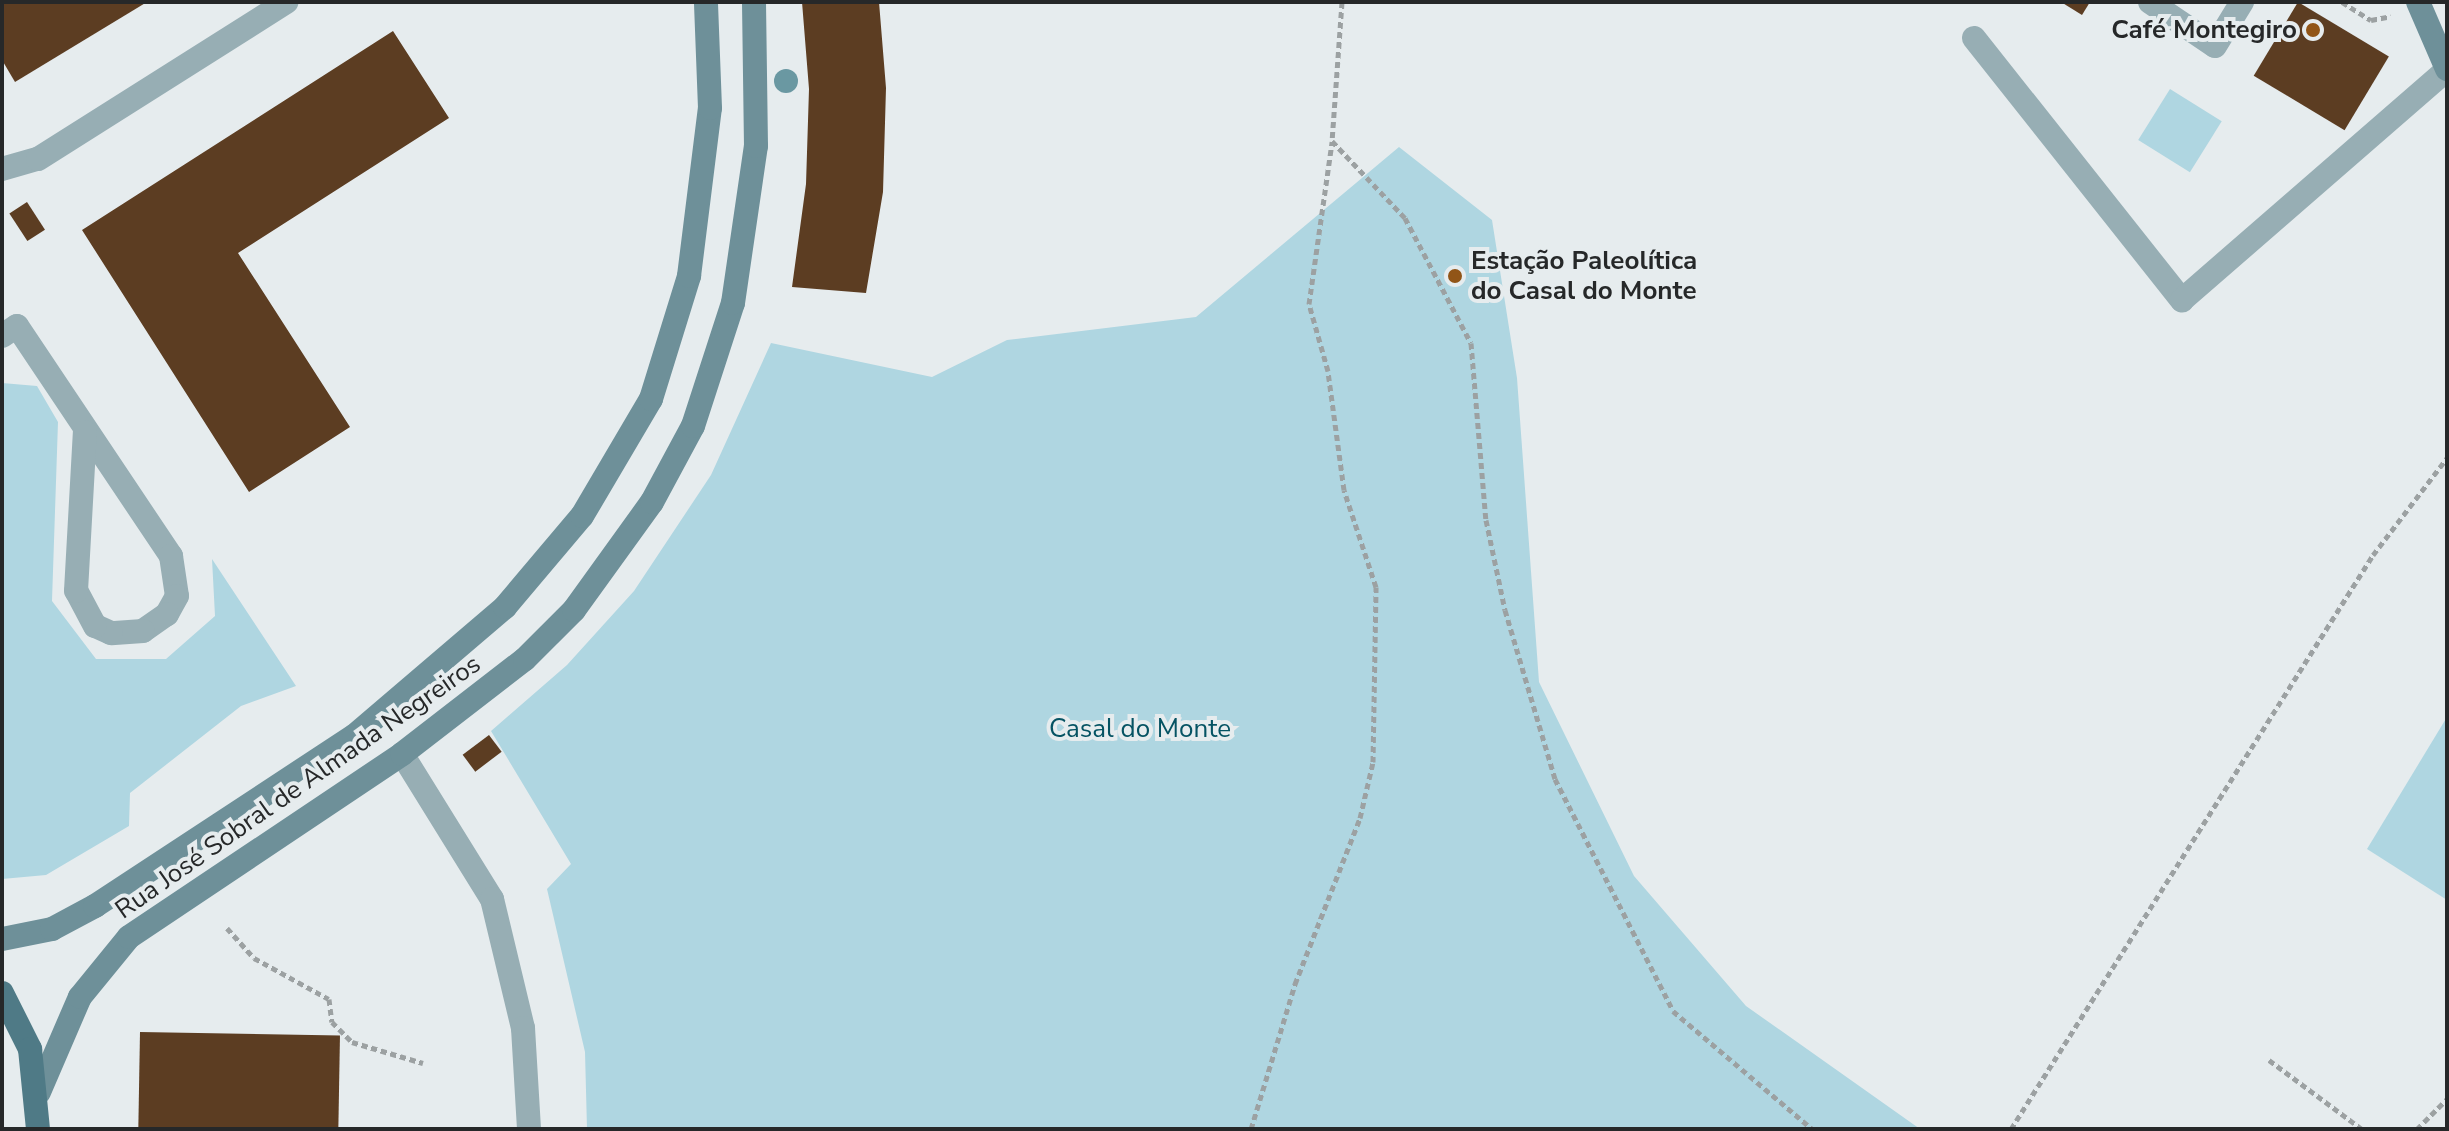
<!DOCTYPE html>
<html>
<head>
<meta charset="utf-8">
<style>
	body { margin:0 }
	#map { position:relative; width:2449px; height:1131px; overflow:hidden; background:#e6ecee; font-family:"Nunito Sans",sans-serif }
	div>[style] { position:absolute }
	.green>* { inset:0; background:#afd6e1; transform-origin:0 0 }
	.building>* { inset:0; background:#5c3d22; transform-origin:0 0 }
	.path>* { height:5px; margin-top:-2.5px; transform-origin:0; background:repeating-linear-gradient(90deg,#9ca1a2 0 6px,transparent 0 10px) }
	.street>* { height:24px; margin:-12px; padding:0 12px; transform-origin:12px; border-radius:12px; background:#97aeb4 }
	.secondary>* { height:24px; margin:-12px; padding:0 12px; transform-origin:12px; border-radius:12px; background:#6e9099 }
	.primary>* { height:24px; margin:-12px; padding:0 12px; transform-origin:12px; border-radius:12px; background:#4f7a86 }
	.trees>* { width:24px; height:24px; margin:-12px; border-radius:50%; background:#6a98a2 }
	.dots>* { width:22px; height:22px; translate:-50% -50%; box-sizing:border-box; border:4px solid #e6ecee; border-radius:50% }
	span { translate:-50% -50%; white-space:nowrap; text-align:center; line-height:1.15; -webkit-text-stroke:8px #e6ecee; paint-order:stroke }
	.poi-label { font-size:26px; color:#262829; font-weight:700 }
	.right { translate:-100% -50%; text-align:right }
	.left { translate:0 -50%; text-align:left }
	.park-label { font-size:26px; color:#055363 }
	.street-label { font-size:26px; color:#262829 }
	.frame { position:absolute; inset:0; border:4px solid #262829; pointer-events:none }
</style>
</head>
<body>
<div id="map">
	<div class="green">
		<i style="left:2170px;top:89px;width:61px;height:60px;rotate:32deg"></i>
		<i style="clip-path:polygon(1399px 147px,1492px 220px,1517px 378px,1539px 682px,1634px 876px,1746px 1006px,1920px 1129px,587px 1129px,585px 1052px,547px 889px,571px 864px,491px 731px,567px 665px,634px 591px,711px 475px,771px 343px,932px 377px,1007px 340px,1196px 317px)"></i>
		<i style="clip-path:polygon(2px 383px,37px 386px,58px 422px,52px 601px,96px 659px,166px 659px,215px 616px,212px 559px,296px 686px,241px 706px,130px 793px,129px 826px,46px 875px,2px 879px)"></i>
		<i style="clip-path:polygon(2447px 717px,2447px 900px,2367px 849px)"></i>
	</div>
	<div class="building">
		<i style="clip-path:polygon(2px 2px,147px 2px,15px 82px,2px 60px)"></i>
		<i style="clip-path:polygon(802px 2px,879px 2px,886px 88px,883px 192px,866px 293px,792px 287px,806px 184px,809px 89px)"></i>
		<i style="clip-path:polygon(2061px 2px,2090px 2px,2082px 15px)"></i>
		<i style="left:2298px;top:2px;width:106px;height:86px;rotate:31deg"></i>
		<i style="clip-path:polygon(393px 31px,449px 118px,238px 253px,350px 427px,249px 492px,82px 230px)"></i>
		<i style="left:27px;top:202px;width:33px;height:21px;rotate:57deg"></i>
		<i style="left:489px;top:735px;width:21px;height:33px;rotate:53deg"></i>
		<i style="left:140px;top:1032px;width:200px;height:97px;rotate:1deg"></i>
	</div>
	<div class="path">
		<i style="left:1342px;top:2px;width:139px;rotate:94.1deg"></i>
		<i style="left:1332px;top:141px;width:106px;rotate:46.5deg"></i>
		<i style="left:1405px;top:218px;width:141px;rotate:62.2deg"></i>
		<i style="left:1471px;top:343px;width:178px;rotate:85.2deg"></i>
		<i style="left:1486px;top:520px;width:92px;rotate:78.1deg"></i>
		<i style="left:1505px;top:610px;width:176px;rotate:73.5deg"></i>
		<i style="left:1555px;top:779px;width:260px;rotate:63deg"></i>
		<i style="left:1673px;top:1011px;width:182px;rotate:40.3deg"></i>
		<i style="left:2342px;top:2px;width:34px;rotate:32deg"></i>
		<i style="left:2371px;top:20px;width:20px;rotate:-11deg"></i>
		<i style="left:227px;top:928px;width:40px;rotate:48deg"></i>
		<i style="left:254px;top:958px;width:85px;rotate:28.7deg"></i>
		<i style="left:329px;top:999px;width:23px;rotate:83deg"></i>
		<i style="left:332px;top:1022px;width:28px;rotate:45deg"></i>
		<i style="left:352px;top:1042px;width:74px;rotate:16.5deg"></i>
		<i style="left:2269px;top:1060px;width:116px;rotate:36.6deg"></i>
		<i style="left:1251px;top:1129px;width:152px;rotate:-73.1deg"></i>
		<i style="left:1295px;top:984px;width:178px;rotate:-68.6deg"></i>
		<i style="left:1360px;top:818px;width:57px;rotate:-76.9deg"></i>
		<i style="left:1373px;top:762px;width:175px;rotate:-89deg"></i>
		<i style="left:1376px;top:587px;width:102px;rotate:-108.3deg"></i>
		<i style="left:1344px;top:490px;width:120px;rotate:-97.7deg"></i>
		<i style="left:1328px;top:371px;width:70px;rotate:-105.8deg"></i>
		<i style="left:1309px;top:304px;width:164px;rotate:-81.9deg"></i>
		<i style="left:2011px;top:1129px;width:679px;rotate:-57.76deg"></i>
		<i style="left:2373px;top:555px;width:122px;rotate:-52.7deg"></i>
		<i style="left:2417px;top:1129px;width:42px;rotate:-45deg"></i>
	</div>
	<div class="street">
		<i style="left:2150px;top:2px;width:78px;rotate:34.1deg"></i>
		<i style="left:2215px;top:46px;width:52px;rotate:-58.5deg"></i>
		<i style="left:1974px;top:38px;width:335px;rotate:51.6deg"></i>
		<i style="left:2182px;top:300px;width:351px;rotate:-41deg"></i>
		<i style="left:2px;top:169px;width:37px;rotate:-16deg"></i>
		<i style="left:38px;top:159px;width:294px;rotate:-32.3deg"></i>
		<i style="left:2px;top:336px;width:18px;rotate:-34deg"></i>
		<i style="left:17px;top:326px;width:277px;rotate:56.2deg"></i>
		<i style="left:171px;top:556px;width:40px;rotate:81.5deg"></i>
		<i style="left:177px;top:596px;width:21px;rotate:119deg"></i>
		<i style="left:167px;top:614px;width:29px;rotate:145deg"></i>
		<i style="left:143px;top:631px;width:32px;rotate:176deg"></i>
		<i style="left:111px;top:633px;width:17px;rotate:-156deg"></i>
		<i style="left:95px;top:626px;width:40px;rotate:-118deg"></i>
		<i style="left:76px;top:591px;width:159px;rotate:-86.8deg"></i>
		<i style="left:402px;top:754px;width:171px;rotate:58.2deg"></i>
		<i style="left:492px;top:899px;width:133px;rotate:76.5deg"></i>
		<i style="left:523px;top:1028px;width:101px;rotate:86.6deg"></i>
	</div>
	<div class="secondary">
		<i style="left:2418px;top:2px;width:73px;rotate:66.6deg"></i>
		<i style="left:2px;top:939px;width:51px;rotate:-11.3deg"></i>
		<i style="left:52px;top:929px;width:49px;rotate:-28.1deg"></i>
		<i style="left:95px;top:906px;width:310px;rotate:-33.3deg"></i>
		<i style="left:354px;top:736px;width:199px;rotate:-40.5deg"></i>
		<i style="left:505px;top:607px;width:119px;rotate:-49.8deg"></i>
		<i style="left:582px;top:516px;width:136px;rotate:-59.5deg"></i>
		<i style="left:651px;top:399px;width:129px;rotate:-72.8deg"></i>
		<i style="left:689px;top:276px;width:169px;rotate:-82.9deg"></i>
		<i style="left:710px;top:108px;width:106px;rotate:-92.2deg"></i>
		<i style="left:39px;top:1092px;width:103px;rotate:-66.7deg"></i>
		<i style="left:80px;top:997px;width:77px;rotate:-50.8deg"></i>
		<i style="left:129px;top:937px;width:329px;rotate:-33.8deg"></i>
		<i style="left:402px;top:754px;width:155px;rotate:-37.7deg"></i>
		<i style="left:525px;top:659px;width:69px;rotate:-45deg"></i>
		<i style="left:574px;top:610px;width:133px;rotate:-54.2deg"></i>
		<i style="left:652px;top:502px;width:86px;rotate:-61.7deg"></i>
		<i style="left:693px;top:426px;width:129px;rotate:-72deg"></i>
		<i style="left:733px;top:303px;width:159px;rotate:-81.7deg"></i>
		<i style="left:756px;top:146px;width:144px;rotate:-90.8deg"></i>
	</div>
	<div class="primary">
		<i style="left:2px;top:993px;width:63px;rotate:63.4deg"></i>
		<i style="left:30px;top:1049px;width:80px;rotate:84.3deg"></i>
	</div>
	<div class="trees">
		<i style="left:786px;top:81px"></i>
	</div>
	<div class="dots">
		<i style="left:2313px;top:30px;background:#915517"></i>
		<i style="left:1455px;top:276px;background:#915517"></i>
	</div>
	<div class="poi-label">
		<span class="right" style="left:2297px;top:30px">Café Montegiro</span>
		<span class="left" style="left:1471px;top:276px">Estação Paleolítica<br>do Casal do Monte</span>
	</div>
	<div class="park-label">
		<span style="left:1140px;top:729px">Casal do Monte</span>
	</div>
	<div class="street-label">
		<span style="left:298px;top:787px;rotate:-35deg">Rua José Sobral de Almada Negreiros</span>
	</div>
	<div class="frame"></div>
</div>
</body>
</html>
